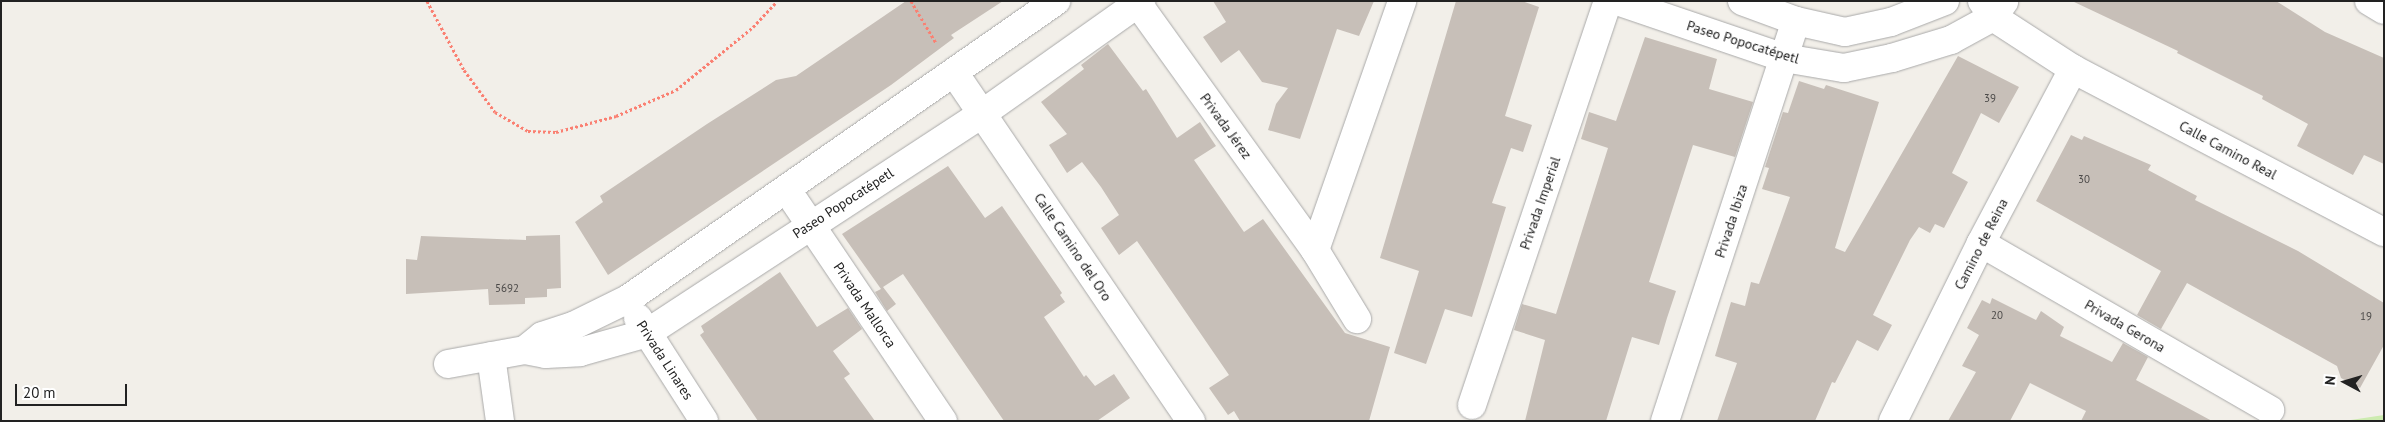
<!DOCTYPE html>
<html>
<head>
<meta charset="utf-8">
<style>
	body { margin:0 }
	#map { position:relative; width:2385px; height:422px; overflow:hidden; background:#f2efe9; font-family:"PT Sans",sans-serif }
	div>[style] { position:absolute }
	.grass>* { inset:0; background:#cdebb0 }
	.building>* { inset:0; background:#c7bfb8 }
	.path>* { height:3px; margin-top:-1.5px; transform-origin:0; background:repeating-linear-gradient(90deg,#fa8072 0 2.5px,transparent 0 5px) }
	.roads { filter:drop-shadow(0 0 1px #a9a9a9) drop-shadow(0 0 1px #a9a9a9) }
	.minor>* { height:28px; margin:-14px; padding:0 14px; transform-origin:14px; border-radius:14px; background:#fff }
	span { translate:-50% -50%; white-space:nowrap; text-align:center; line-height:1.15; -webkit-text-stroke:4px #fff; paint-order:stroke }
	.number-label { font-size:11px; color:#4b4948 }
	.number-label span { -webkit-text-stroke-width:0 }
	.street-label { font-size:14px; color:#222 }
	.frame { position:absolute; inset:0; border:2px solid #222; pointer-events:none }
	.north { position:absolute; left:2320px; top:357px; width:50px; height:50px; -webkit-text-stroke:4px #fff; paint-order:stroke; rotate:276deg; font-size:14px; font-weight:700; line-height:20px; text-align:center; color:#222 }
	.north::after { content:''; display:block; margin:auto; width:18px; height:22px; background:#222; clip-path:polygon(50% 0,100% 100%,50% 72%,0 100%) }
	.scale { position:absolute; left:15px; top:384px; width:112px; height:22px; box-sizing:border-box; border:2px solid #222; border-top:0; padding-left:6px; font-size:15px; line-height:18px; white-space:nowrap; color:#222; -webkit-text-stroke:4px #fff; paint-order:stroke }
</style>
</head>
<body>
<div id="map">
	<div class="grass">
		<i style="clip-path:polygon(2384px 415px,2384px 421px,2344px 421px)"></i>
	</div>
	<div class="building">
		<i style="clip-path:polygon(906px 1px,1003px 1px,951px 35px,954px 38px,891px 85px,608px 275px,575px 222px,603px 202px,600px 196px,707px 124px,776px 80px,796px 76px)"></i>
		<i style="clip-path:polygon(1213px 1px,1374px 1px,1359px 36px,1337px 29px,1300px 139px,1268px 130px,1276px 104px,1288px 88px,1262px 82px,1239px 50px,1221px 63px,1203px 37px,1226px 22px)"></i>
		<i style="clip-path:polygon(1456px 1px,1522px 1px,1539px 7px,1505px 116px,1532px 125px,1523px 152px,1511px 148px,1492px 203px,1506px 207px,1472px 317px,1445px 309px,1426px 364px,1394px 353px,1419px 271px,1380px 258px)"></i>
		<i style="clip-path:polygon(2072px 1px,2276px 1px,2325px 32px,2384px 58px,2384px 164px,2364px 155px,2353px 175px,2297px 146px,2308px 124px,2262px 99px,2263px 96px,2177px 53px,2178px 51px)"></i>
		<i style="clip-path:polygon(1645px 37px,1717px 59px,1709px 89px,1753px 102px,1735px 157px,1693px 145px,1649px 282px,1676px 291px,1667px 318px,1659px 345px,1632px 337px,1606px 421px,1525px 421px,1545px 340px,1514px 330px,1522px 304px,1556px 314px,1608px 148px,1581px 139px,1589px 112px,1616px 121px)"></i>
		<i style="clip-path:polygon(1108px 44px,1143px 91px,1146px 89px,1177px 138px,1200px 122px,1216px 146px,1194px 160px,1244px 232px,1263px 219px,1345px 333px,1390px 347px,1369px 421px,1240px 421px,1234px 411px,1228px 415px,1209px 388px,1229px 375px,1137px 241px,1119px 255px,1101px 228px,1119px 215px,1101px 187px,1082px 162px,1067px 173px,1049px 145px,1067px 134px,1041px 102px,1084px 69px,1081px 65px)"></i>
		<i style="clip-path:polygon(1958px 56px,2019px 87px,1999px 123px,1981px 113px,1952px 173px,1968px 182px,1944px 228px,1935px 224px,1930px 233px,1919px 227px,1910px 240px,1873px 315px,1892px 325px,1878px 351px,1857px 340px,1835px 383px,1832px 382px,1815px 421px,1717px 421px,1737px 363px,1715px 356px,1731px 302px,1745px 306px,1751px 282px,1759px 284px,1790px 197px,1762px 189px,1769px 168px,1765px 167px,1783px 112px,1788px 113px,1799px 81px,1824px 89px,1826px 85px,1879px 102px,1835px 248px,1845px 252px)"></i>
		<i style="clip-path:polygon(2071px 135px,2082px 140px,2084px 136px,2151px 165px,2148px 170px,2197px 196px,2195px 200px,2298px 251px,2384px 303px,2384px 345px,2360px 388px,2341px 378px,2337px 366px,2187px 283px,2161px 329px,2137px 315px,2161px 271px,2036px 201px)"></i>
		<i style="clip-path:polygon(948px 166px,985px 218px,1002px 206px,1062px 293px,1060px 295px,1065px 302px,1044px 317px,1084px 377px,1086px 375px,1095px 386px,1114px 374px,1130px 398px,1097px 421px,1004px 421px,903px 274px,883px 287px,896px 304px,887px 311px,875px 292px,881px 289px,842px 234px)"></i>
		<i style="clip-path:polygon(560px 235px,561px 288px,547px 289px,547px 297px,525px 298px,525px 304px,489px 305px,488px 289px,406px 294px,406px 259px,417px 260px,421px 236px,526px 240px,526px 236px)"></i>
		<i style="clip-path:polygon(780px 272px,817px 327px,848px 308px,862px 329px,833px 351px,850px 374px,844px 378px,875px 421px,758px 421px,700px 335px,704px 332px,701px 326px)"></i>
		<i style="clip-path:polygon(1992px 298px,2036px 320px,2041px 311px,2064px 327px,2060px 336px,2112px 362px,2123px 343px,2148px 357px,2136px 380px,2212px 421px,2081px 421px,2086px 411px,2030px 383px,2010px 421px,1948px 421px,1976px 372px,1962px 366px,1979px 335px,1967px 328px,1982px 300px,1990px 304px)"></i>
	</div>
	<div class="path">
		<i style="left:427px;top:1px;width:78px;rotate:61.8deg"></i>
		<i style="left:464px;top:70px;width:52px;rotate:53.6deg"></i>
		<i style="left:495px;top:112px;width:38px;rotate:30deg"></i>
		<i style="left:528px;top:131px;width:28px;rotate:2deg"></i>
		<i style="left:556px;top:132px;width:62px;rotate:-14.9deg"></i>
		<i style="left:616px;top:116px;width:65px;rotate:-23.4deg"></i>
		<i style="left:676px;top:90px;width:99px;rotate:-39.3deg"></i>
		<i style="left:753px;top:27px;width:35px;rotate:-47deg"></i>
		<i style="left:911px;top:1px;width:49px;rotate:59.2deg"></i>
	</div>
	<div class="roads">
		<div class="minor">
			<i style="left:1136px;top:1px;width:307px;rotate:54.3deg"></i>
			<i style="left:1315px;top:250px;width:81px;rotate:58.7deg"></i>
			<i style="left:1617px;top:1px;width:176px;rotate:18.8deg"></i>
			<i style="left:1784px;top:58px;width:61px;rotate:9.5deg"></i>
			<i style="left:1844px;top:68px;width:49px;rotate:-11.8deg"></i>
			<i style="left:1892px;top:58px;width:62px;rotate:-17deg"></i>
			<i style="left:1951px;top:40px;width:48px;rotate:-28.7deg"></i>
			<i style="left:1993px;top:17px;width:19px;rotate:-54deg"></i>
			<i style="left:1742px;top:1px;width:58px;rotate:20.3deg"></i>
			<i style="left:1796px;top:21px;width:50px;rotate:12.7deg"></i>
			<i style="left:1845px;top:32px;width:47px;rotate:-12.3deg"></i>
			<i style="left:1891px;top:22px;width:58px;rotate:-21.3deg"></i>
			<i style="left:1982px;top:1px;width:19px;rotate:55deg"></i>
			<i style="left:1993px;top:17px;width:95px;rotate:33deg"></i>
			<i style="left:2073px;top:69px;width:351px;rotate:27.7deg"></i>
			<i style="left:2369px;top:1px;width:17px;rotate:31deg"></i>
			<i style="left:955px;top:74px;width:420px;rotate:55.8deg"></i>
			<i style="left:787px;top:190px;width:279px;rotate:56deg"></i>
			<i style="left:1981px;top:243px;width:334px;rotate:30deg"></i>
			<i style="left:1315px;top:250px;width:264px;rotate:-70.7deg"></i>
			<i style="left:638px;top:318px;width:122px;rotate:57.3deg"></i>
			<i style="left:525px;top:350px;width:22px;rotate:-39deg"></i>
			<i style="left:542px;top:336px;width:33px;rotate:-18deg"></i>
			<i style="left:573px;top:326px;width:61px;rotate:-26.1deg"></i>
			<i style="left:628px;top:299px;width:522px;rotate:-34.85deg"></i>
			<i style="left:491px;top:356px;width:66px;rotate:82.1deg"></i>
			<i style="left:448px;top:364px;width:78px;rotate:-10.3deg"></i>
			<i style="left:525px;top:350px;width:21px;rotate:11deg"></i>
			<i style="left:546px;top:354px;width:34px;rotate:-3deg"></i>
			<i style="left:580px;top:352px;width:70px;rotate:-15.8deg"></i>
			<i style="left:647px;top:333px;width:402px;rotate:-33.2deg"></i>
			<i style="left:983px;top:113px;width:194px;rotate:-35.3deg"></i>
			<i style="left:1472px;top:405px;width:426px;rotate:-71.4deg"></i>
			<i style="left:1665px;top:421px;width:421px;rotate:-71.9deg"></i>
			<i style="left:1893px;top:421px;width:199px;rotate:-63.7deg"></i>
			<i style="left:1981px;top:243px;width:197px;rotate:-62.1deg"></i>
		</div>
	</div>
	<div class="number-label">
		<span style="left:1990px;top:98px">39</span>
		<span style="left:2084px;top:179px">30</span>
		<span style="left:507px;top:288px">5692</span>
		<span style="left:1997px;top:315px">20</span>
		<span style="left:2366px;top:316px">19</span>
	</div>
	<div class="street-label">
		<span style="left:1743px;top:42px;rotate:17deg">Paseo Popocatépetl</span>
		<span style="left:1226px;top:126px;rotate:54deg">Privada Jérez</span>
		<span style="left:2228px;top:150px;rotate:28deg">Calle Camino Real</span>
		<span style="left:843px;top:203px;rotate:-33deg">Paseo Popocatépetl</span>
		<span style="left:1540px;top:203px;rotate:-71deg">Privada Imperial</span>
		<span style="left:1731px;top:221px;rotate:-72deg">Privada Ibiza</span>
		<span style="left:1981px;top:244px;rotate:-63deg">Camino de Reina</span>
		<span style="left:1073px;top:247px;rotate:56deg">Calle Camino del Oro</span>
		<span style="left:865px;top:305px;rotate:56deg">Privada Mallorca</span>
		<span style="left:2125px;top:326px;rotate:30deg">Privada Gerona</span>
		<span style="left:665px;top:360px;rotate:57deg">Privada Linares</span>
	</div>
	<div class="frame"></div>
	<div class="north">N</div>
	<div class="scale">20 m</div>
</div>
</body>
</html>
